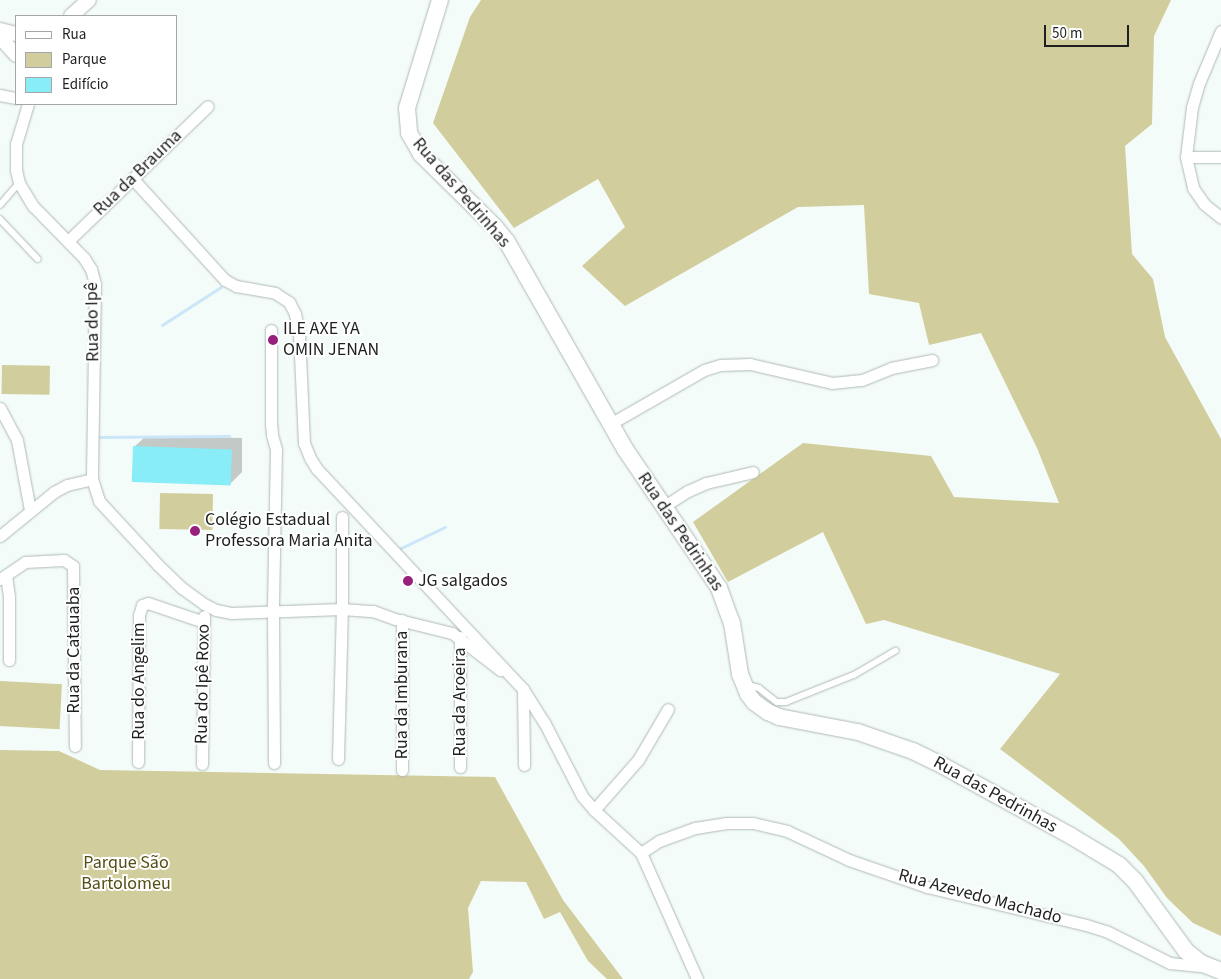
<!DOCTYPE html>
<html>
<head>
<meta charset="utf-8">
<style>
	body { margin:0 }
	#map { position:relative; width:1221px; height:979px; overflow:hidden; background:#f3fcf8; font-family:"Source Sans 3",sans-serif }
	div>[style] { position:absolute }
	.green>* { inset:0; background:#d2cd9c; transform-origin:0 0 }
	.shadow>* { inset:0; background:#0003 }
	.stream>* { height:3px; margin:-1.5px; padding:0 1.5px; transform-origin:1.5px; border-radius:1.5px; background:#cbe6f8 }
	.building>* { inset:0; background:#88edf7; transform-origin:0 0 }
	.roads { filter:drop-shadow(0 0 1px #b0b9b5) drop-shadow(0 0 1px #b0b9b5) }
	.service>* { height:5.5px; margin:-2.75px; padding:0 2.75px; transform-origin:2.75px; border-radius:2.75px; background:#fff }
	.minor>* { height:11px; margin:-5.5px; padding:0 5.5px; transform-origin:5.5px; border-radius:5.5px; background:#fff }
	.tertiary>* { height:14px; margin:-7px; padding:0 7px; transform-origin:7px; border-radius:7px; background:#fff }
	.secondary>* { height:16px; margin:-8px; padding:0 8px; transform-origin:8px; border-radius:8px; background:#fff }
	.dots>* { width:14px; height:14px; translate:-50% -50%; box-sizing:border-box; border:2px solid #fff; border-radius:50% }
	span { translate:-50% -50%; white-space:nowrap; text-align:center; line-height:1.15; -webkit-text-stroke:4px #fff; paint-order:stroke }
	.street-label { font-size:18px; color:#1d201f }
	.poi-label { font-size:18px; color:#1d201f }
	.left { translate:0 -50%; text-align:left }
	.park-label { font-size:18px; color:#554e15 }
	.legend { position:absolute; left:15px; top:15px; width:162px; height:90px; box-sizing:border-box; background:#fff; border:1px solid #a5a6a5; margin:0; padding:6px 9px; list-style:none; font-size:15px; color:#1d201f }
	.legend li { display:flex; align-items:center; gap:10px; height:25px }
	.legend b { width:25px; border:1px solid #a5a6a5 }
	.scale { position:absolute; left:1044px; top:25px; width:85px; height:22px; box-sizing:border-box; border:2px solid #1d201f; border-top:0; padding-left:6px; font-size:15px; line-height:18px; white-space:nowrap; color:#1d201f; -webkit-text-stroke:4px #fff; paint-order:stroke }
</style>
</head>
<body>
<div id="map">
	<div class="green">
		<i style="clip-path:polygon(481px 0,1171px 0,1154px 36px,1152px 124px,1125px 146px,1132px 254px,1153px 279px,1165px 337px,1221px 439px,1221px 936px,1193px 923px,1167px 898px,1144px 866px,1119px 839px,1000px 749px,1060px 674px,884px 620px,866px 624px,823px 532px,728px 582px,693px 522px,803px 443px,931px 456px,954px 497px,1059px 503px,1037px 448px,981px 333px,929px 345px,919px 303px,869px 294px,864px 205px,798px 207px,625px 306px,582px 266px,625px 227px,598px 179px,514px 228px,433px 123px,470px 17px)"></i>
		<i style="left:2px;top:365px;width:48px;height:29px;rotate:1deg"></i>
		<i style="left:160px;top:493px;width:53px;height:36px;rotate:1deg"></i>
		<i style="left:0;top:681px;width:62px;height:45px;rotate:3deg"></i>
		<i style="clip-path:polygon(0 750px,59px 751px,100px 770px,495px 777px,563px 900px,623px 979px,607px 979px,588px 961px,560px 912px,544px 919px,526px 882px,481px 881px,468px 908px,473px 972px,469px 979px,0 979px)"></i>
	</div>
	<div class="shadow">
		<i style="clip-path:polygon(146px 436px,242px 438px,242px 472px,231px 483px,134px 447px)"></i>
	</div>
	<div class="stream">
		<i style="left:162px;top:325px;width:70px;rotate:-32.8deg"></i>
		<i style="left:97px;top:437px;width:132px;rotate:-0.4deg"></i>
		<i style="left:399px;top:549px;width:51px;rotate:-25.6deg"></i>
	</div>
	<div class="building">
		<i style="left:133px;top:446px;width:99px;height:36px;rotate:2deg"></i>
	</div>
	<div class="roads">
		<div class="service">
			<i style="left:0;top:205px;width:29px;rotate:-49deg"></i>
			<i style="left:0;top:219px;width:55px;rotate:46.5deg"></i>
			<i style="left:748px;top:685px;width:11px;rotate:15deg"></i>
			<i style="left:759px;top:688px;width:23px;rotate:38deg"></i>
			<i style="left:777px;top:702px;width:9px"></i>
			<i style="left:786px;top:702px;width:73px;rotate:-21.7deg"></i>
			<i style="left:854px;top:675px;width:48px;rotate:-30.3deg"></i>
		</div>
		<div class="minor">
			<i style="left:1221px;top:31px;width:56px;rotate:112.9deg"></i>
			<i style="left:1199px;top:83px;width:25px;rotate:106deg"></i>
			<i style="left:1192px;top:107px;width:50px;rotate:96.8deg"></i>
			<i style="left:1186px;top:157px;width:32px;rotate:77deg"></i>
			<i style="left:1193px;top:188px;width:19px;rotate:55deg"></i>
			<i style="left:1204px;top:204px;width:22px;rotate:39deg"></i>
			<i style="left:0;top:95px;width:16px;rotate:11deg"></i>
			<i style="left:28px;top:104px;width:42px;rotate:106.7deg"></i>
			<i style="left:16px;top:144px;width:26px;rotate:90deg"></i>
			<i style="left:16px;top:170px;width:13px;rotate:77deg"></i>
			<i style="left:19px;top:183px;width:27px;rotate:59deg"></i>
			<i style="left:33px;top:206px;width:73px;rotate:45.6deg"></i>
			<i style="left:84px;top:258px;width:13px;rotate:58deg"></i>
			<i style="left:91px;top:269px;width:16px;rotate:75deg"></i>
			<i style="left:95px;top:284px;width:195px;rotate:90.9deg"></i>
			<i style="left:92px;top:479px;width:23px;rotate:72deg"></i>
			<i style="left:99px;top:501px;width:87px;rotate:47.3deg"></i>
			<i style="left:158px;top:565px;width:33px;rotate:44deg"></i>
			<i style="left:182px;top:588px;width:27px;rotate:36deg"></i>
			<i style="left:204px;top:604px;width:13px;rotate:27deg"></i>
			<i style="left:216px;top:610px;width:15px;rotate:11deg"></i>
			<i style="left:231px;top:613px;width:111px;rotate:-2.1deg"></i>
			<i style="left:342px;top:609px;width:31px;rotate:4deg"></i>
			<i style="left:373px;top:611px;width:23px;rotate:20deg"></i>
			<i style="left:395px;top:619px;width:59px;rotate:13.8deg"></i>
			<i style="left:452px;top:633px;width:61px;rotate:37.6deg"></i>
			<i style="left:1186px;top:157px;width:35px"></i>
			<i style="left:133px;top:179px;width:137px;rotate:47.7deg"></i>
			<i style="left:225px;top:280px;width:13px;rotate:29deg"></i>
			<i style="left:236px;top:286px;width:40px;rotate:10deg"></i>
			<i style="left:275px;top:293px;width:17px;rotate:33deg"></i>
			<i style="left:289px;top:302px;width:13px;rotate:63deg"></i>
			<i style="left:295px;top:314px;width:19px;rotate:78deg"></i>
			<i style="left:299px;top:333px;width:110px;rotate:87.4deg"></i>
			<i style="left:304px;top:443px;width:16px;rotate:68deg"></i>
			<i style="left:310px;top:458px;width:13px;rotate:58deg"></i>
			<i style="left:317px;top:469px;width:301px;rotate:46.9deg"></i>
			<i style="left:523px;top:689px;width:39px;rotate:58deg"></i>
			<i style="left:544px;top:722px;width:83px;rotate:62.8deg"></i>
			<i style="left:582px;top:796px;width:18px;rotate:49deg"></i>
			<i style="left:594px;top:810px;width:64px;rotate:42.5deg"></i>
			<i style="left:641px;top:853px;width:138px;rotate:66deg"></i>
			<i style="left:68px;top:241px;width:194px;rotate:-44deg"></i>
			<i style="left:271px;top:330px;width:93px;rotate:90deg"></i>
			<i style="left:271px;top:423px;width:12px;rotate:85deg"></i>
			<i style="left:272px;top:435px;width:15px;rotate:74deg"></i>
			<i style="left:276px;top:449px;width:162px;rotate:91.1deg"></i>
			<i style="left:273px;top:611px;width:152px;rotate:89.6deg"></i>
			<i style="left:0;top:408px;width:36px;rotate:62deg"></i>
			<i style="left:17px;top:440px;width:71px;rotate:79.5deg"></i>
			<i style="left:610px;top:424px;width:108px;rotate:-29.9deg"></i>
			<i style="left:704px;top:370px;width:17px;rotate:-17deg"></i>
			<i style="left:720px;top:365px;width:30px;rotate:-2deg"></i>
			<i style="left:750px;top:364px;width:84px;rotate:13deg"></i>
			<i style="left:832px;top:383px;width:30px;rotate:-6deg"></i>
			<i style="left:862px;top:380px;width:31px;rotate:-22deg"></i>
			<i style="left:891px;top:368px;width:42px;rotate:-11deg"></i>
			<i style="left:663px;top:507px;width:30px;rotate:-33deg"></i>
			<i style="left:688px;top:491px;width:20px;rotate:-24deg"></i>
			<i style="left:706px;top:483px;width:48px;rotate:-13.2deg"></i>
			<i style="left:0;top:536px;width:70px;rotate:-39.2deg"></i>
			<i style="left:54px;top:492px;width:15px;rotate:-28deg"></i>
			<i style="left:67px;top:485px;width:26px;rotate:-13deg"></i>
			<i style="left:6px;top:575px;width:22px;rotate:82deg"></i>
			<i style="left:9px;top:597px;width:63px;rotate:90deg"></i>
			<i style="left:0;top:579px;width:30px;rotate:-34deg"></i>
			<i style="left:25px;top:562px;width:39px;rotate:-3deg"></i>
			<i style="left:64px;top:560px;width:11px;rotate:34deg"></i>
			<i style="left:73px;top:566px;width:180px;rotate:89.4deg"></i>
			<i style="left:523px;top:689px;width:76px;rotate:89.2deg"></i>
			<i style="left:338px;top:759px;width:150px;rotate:-88.5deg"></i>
			<i style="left:342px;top:609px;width:92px;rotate:-90deg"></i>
			<i style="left:138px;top:762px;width:147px;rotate:-89.6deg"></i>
			<i style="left:139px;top:615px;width:10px;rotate:-73deg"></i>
			<i style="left:142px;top:605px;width:6px;rotate:-18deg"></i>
			<i style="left:148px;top:603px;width:59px;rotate:18.7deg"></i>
			<i style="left:202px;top:764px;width:148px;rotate:-89.2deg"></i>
			<i style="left:460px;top:767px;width:130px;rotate:-90deg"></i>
			<i style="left:402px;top:770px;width:150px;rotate:-90deg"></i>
			<i style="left:594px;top:810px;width:67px;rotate:-48.7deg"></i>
			<i style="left:638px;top:760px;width:59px;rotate:-59.5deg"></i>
			<i style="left:641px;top:853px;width:22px;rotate:-34deg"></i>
			<i style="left:659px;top:841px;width:38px;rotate:-20deg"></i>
			<i style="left:695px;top:828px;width:32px;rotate:-9deg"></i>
			<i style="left:727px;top:823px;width:26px"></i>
			<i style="left:753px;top:823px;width:35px;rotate:13deg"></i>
			<i style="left:787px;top:831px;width:68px;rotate:25.1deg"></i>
			<i style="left:849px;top:860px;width:83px;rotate:19.1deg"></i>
			<i style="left:927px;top:887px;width:163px;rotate:13.4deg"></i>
			<i style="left:1086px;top:925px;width:21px;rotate:17deg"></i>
			<i style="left:1106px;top:931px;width:72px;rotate:26.6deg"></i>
			<i style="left:1170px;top:963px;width:37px;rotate:6deg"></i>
		</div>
		<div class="tertiary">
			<i style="left:71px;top:16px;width:24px;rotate:-42deg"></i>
			<i style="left:0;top:30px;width:16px;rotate:14deg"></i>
			<i style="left:0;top:37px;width:24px;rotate:48deg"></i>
		</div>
		<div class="secondary">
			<i style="left:440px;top:0;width:113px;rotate:107deg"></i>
			<i style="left:407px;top:108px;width:25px;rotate:85deg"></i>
			<i style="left:409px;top:133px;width:24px;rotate:60deg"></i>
			<i style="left:421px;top:154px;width:104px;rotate:44.6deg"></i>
			<i style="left:495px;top:227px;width:19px;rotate:51deg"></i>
			<i style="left:507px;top:242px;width:238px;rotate:60.3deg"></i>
			<i style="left:625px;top:449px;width:168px;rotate:55.9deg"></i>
			<i style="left:719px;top:588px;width:37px;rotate:70deg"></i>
			<i style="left:732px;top:623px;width:52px;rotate:81.1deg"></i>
			<i style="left:740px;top:674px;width:22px;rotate:68deg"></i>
			<i style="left:748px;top:694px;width:10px;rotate:53deg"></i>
			<i style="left:754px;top:702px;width:17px;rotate:36deg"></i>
			<i style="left:768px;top:712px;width:12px;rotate:24deg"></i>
			<i style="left:779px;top:717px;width:80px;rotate:10.8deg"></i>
			<i style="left:858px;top:732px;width:58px;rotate:19.1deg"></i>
			<i style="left:913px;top:751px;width:25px;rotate:26deg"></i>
			<i style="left:936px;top:762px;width:154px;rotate:28.7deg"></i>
			<i style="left:1071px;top:836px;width:56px;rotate:31.1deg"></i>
			<i style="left:1119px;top:865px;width:23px;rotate:45deg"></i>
			<i style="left:1135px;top:881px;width:87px;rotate:53.9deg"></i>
			<i style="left:1186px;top:951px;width:19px;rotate:39deg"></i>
			<i style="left:1201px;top:963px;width:22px;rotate:22deg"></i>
		</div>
	</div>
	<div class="dots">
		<i style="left:273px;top:340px;background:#96207c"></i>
		<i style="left:195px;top:531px;background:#96207c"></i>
		<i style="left:408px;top:581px;background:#96207c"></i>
	</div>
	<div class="street-label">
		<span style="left:138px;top:173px;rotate:-44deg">Rua da Brauma</span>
		<span style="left:461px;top:193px;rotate:49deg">Rua das Pedrinhas</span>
		<span style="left:93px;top:322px;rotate:-91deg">Rua do Ipê</span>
		<span style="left:680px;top:532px;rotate:56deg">Rua das Pedrinhas</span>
		<span style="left:74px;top:650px;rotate:-90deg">Rua da Catauaba</span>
		<span style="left:139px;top:681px;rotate:-90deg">Rua do Angelim</span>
		<span style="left:203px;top:684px;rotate:-89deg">Rua do Ipê Roxo</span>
		<span style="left:402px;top:695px;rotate:-90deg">Rua da Imburana</span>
		<span style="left:460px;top:702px;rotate:-90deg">Rua da Aroeira</span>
		<span style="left:995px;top:795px;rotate:29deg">Rua das Pedrinhas</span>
		<span style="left:980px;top:897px;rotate:15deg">Rua Azevedo Machado</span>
	</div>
	<div class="poi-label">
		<span class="left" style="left:283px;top:340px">ILE AXE YA<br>OMIN JENAN</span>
		<span class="left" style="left:205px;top:531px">Colégio Estadual<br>Professora Maria Anita</span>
		<span class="left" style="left:418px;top:581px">JG salgados</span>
	</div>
	<div class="park-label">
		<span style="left:126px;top:874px">Parque São<br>Bartolomeu</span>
	</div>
	<ul class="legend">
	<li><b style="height:6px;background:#fff"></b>Rua</li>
	<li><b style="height:14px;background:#d2cd9c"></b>Parque</li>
	<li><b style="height:14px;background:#88edf7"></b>Edifício</li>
	</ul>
	<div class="scale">50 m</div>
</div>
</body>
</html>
